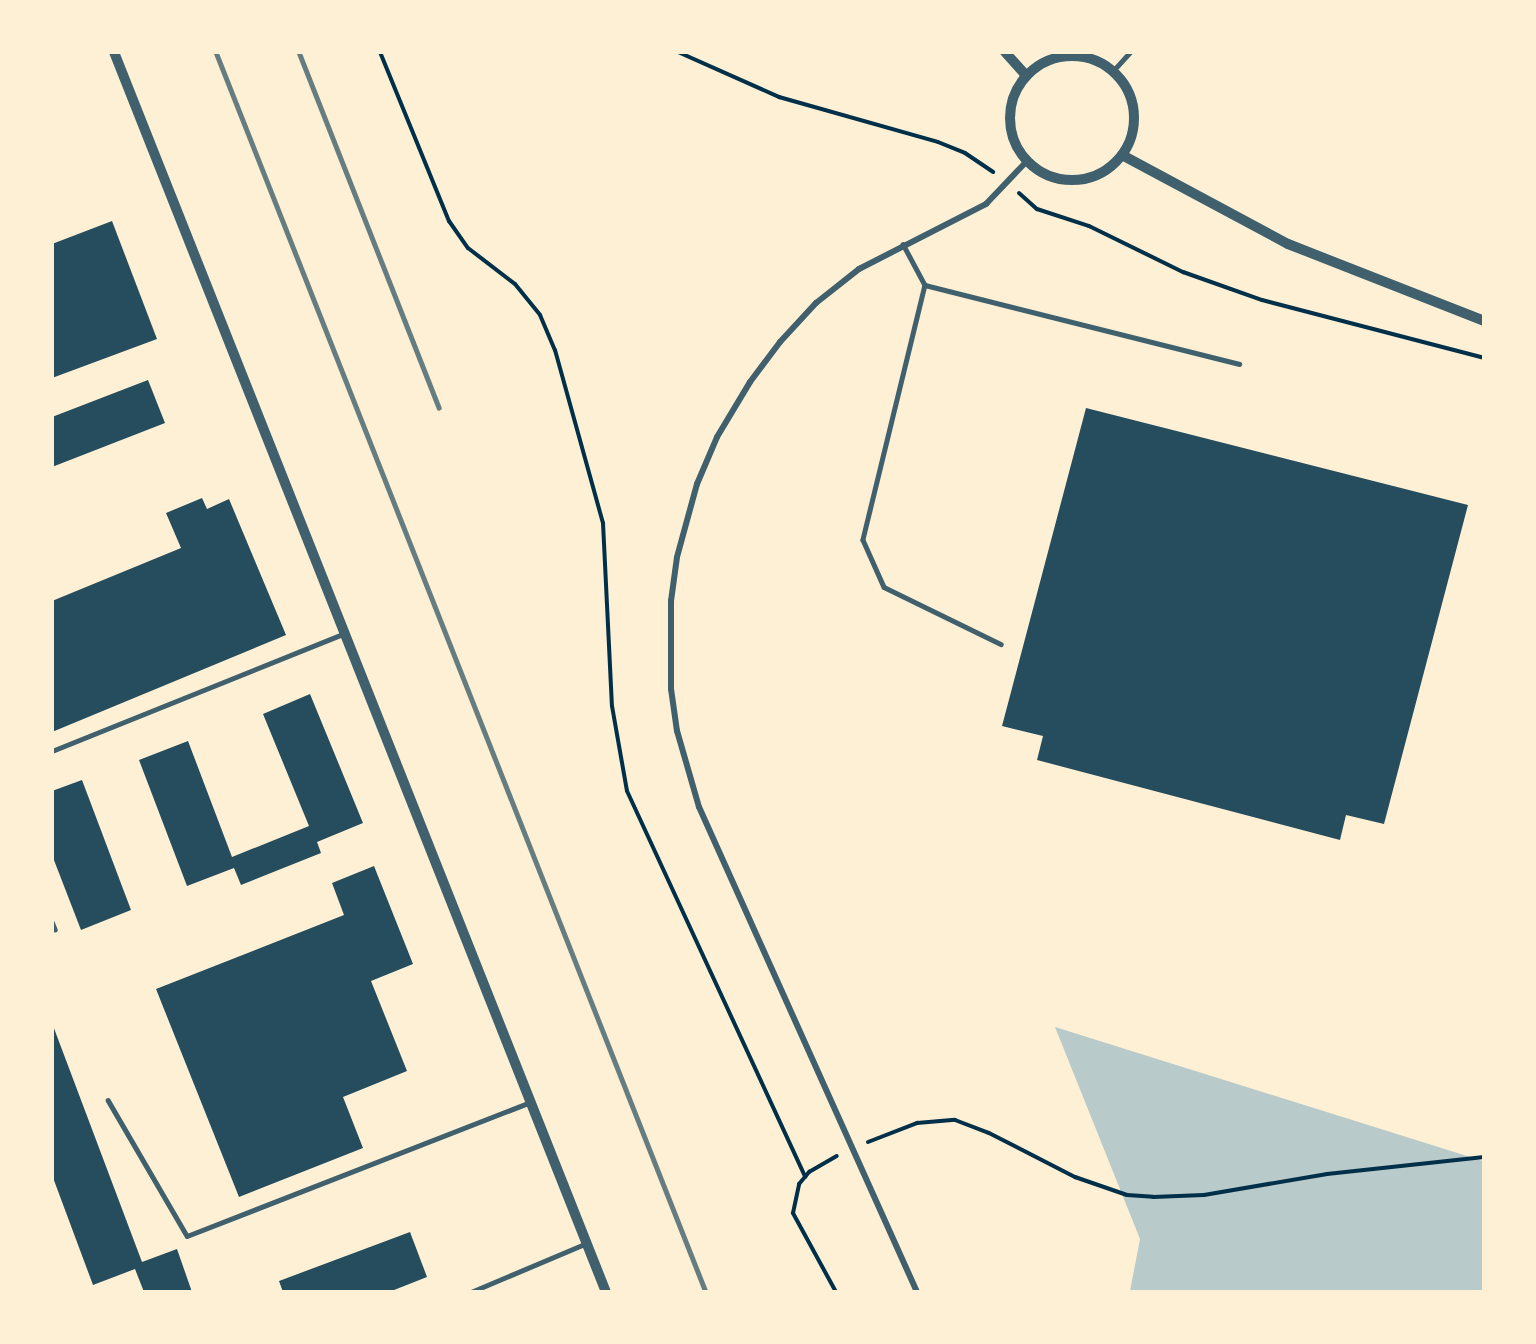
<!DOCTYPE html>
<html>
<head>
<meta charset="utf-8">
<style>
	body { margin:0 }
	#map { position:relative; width:1536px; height:1344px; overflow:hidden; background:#fdf0d5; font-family:Jost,sans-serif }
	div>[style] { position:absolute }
	.green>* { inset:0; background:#b9caca }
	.building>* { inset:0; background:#264d5e }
	.path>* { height:4px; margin:-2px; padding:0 2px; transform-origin:2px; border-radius:2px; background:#003049 }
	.service>* { height:4.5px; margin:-2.25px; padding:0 2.25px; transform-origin:2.25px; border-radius:2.25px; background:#3f606c }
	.minor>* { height:6px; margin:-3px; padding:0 3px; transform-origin:3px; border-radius:3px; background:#3f606c }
	.tertiary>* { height:10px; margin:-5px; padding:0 5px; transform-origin:5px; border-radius:5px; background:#3f606c }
	.tertiary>.ring { margin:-5px; padding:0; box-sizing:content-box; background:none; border:10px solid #3f606c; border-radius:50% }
	.rail>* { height:4.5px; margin:-2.25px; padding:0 2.25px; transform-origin:2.25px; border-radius:2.25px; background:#657d81 }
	span { translate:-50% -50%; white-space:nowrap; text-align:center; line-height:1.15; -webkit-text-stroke:6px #fdf0d5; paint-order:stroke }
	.frame { position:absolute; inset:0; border:54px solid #fdf0d5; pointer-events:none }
</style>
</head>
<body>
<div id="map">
	<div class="green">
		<i style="clip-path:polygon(1055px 1027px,1483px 1161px,1483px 1291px,1130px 1291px,1140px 1239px)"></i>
	</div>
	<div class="building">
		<i style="clip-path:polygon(112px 221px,157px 339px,52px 378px,52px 244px)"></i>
		<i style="clip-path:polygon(148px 380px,165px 423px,52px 467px,52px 417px)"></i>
		<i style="clip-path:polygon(1086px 408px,1468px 505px,1384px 824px,1346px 815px,1340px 840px,1037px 760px,1043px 736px,1002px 726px)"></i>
		<i style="clip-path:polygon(202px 498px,207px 509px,229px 499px,286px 635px,52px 732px,52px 601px,181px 548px,166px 513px)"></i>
		<i style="clip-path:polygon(310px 694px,363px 823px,317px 842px,321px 853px,241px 885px,234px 868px,187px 886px,139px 760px,188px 741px,232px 857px,309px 826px,263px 714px)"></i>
		<i style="clip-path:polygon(82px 780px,131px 910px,81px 930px,52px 855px,52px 791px)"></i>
		<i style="clip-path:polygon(374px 866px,413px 964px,371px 981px,407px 1071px,343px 1097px,363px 1148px,239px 1197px,156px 989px,344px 915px,332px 883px)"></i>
		<i style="clip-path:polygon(52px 1023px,142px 1262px,177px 1249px,192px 1292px,144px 1292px,135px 1269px,93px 1285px,52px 1175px)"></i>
		<i style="clip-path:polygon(410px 1232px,427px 1277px,389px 1292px,283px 1292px,279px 1281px)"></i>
	</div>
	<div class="path">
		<i style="left:380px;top:52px;width:183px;rotate:67.8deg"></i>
		<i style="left:449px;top:221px;width:33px;rotate:55deg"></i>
		<i style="left:468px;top:248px;width:59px;rotate:37.5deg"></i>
		<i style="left:515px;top:284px;width:40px;rotate:51deg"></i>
		<i style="left:540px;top:315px;width:38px;rotate:67deg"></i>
		<i style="left:555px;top:350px;width:180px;rotate:74.5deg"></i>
		<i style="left:603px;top:523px;width:183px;rotate:87.2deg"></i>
		<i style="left:612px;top:706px;width:86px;rotate:80deg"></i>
		<i style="left:627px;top:791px;width:425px;rotate:65.2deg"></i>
		<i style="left:678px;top:52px;width:111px;rotate:24deg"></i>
		<i style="left:779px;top:97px;width:165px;rotate:15.8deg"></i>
		<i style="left:938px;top:142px;width:29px;rotate:22deg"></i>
		<i style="left:965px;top:153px;width:34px;rotate:34deg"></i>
		<i style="left:1019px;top:193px;width:24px;rotate:42deg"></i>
		<i style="left:1037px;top:209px;width:55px;rotate:18.1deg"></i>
		<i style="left:1089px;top:226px;width:105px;rotate:26.1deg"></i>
		<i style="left:1183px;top:272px;width:84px;rotate:19.5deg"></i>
		<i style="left:1262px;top:300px;width:229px;rotate:14.6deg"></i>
		<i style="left:868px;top:1142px;width:53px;rotate:-21.2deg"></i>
		<i style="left:917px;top:1123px;width:38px;rotate:-5deg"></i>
		<i style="left:955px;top:1120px;width:36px;rotate:21deg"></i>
		<i style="left:989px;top:1133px;width:97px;rotate:27.1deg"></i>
		<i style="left:1075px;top:1177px;width:55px;rotate:19.1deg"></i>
		<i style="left:1127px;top:1195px;width:26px;rotate:4deg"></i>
		<i style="left:1153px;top:1197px;width:51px;rotate:-2.2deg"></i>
		<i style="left:1204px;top:1195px;width:125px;rotate:-9.7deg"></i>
		<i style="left:1327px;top:1174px;width:158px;rotate:-6.2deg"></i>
		<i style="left:836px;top:1292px;width:90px;rotate:-118.6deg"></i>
		<i style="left:793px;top:1213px;width:30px;rotate:-78deg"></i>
		<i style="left:799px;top:1184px;width:16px;rotate:-50deg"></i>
		<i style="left:809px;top:1172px;width:32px;rotate:-30deg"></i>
	</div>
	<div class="service">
		<i style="left:1113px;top:71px;width:25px;rotate:-48deg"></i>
		<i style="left:903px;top:244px;width:47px;rotate:61.8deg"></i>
		<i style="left:925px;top:285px;width:262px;rotate:103.7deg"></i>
		<i style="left:863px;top:540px;width:51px;rotate:65.9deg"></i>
		<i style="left:884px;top:587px;width:130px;rotate:26deg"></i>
		<i style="left:925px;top:285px;width:324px;rotate:14.1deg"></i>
		<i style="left:52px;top:751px;width:314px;rotate:-21.9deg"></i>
		<i style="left:52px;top:922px;width:8px;rotate:67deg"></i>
		<i style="left:108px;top:1100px;width:157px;rotate:59.8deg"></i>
		<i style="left:187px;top:1236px;width:368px;rotate:-21.3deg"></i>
		<i style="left:471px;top:1292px;width:126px;rotate:-22.9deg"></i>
	</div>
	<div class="minor">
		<i style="left:917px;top:1292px;width:532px;rotate:-114.2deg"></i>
		<i style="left:699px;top:807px;width:79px;rotate:-106.1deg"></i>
		<i style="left:677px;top:731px;width:42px;rotate:-98.1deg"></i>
		<i style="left:671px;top:689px;width:88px;rotate:-90deg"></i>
		<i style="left:671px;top:601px;width:44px;rotate:-82.2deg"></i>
		<i style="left:677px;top:557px;width:76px;rotate:-74.7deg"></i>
		<i style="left:697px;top:484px;width:51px;rotate:-66.9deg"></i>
		<i style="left:717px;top:437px;width:64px;rotate:-59deg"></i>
		<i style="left:750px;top:382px;width:50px;rotate:-53.1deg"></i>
		<i style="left:780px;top:342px;width:53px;rotate:-47.3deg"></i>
		<i style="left:816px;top:303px;width:55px;rotate:-38.3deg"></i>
		<i style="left:859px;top:269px;width:143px;rotate:-27.1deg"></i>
		<i style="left:986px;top:204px;width:58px;rotate:-46.4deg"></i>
	</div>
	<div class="tertiary">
		<i style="left:114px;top:52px;width:1334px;rotate:68.36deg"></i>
		<i style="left:1005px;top:52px;width:31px;rotate:48deg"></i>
		<i class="ring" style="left:1010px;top:56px;width:114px;height:114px"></i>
		<i style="left:1122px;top:155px;width:188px;rotate:28.2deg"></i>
		<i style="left:1288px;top:244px;width:211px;rotate:21.4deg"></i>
	</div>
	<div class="rail">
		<i style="left:216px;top:52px;width:1333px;rotate:68.44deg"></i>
		<i style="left:299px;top:52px;width:382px;rotate:68.5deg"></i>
	</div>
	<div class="frame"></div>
</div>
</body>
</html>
